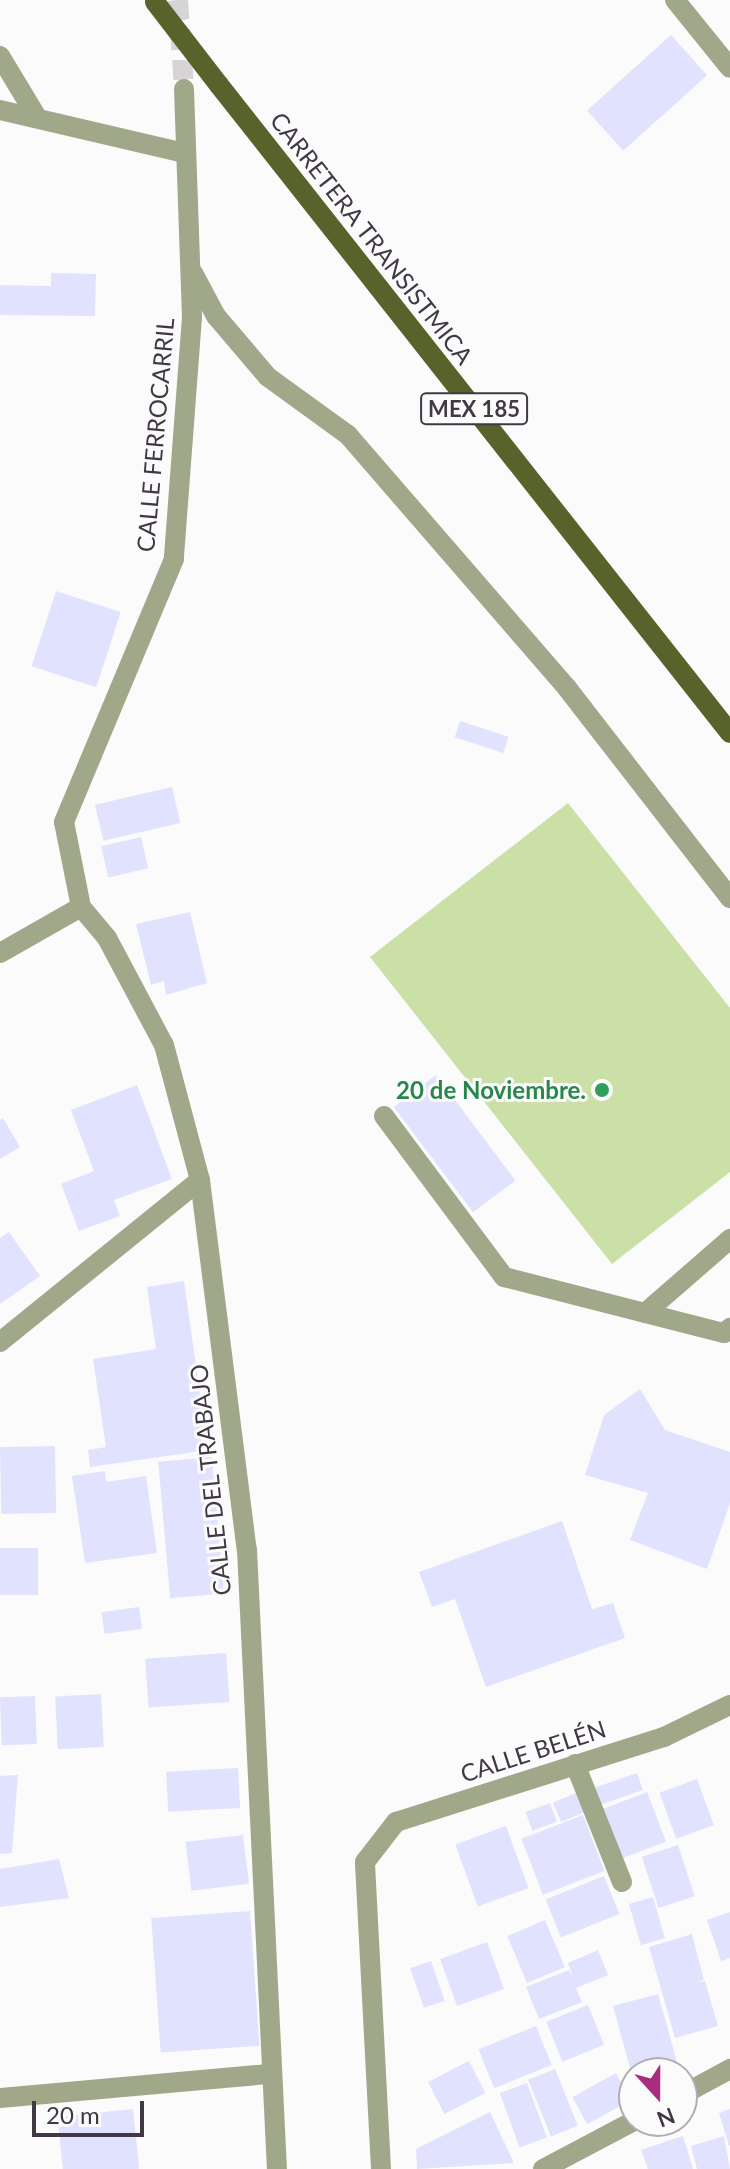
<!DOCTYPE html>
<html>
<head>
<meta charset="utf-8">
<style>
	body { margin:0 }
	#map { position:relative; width:730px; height:2169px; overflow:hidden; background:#fbfbfb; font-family:Lato,sans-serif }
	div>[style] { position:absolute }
	.green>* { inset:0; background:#cae0a7 }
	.building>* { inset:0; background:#e1e3fe; transform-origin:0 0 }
	.minor-tunnel>* { height:20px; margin-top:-10px; transform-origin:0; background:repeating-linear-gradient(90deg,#d6d4d7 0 20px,transparent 0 30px) }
	.minor>* { height:20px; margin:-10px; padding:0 10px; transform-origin:10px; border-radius:10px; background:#a1a88a }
	.major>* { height:20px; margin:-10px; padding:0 10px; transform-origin:10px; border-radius:10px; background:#58622b }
	.major-bridge>* { height:20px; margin:-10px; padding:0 10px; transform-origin:10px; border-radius:10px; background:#58622b }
	.dots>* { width:22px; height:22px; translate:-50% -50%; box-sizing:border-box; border:4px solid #fbfbfb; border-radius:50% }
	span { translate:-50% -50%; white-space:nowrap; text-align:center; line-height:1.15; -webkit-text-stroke:6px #fbfbfb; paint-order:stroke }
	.shield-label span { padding:2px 6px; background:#fbfbfb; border:2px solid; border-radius:6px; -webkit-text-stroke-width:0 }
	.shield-label { font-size:22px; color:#413845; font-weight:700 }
	.street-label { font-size:24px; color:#413845 }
	.leisure-label { font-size:24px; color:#27864d; font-weight:700 }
	.right { translate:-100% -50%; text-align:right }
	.north { position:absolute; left:618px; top:2057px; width:80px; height:80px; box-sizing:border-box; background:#fbfbfb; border:2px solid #b1adb2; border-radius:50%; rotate:159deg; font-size:22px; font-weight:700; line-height:32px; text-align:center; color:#413845 }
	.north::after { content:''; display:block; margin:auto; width:28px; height:36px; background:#a82c7f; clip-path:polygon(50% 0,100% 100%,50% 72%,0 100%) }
	.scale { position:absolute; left:32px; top:2101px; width:112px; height:36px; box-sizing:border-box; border:4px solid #413845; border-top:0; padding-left:10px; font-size:24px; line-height:28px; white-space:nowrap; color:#413845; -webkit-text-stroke:6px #fbfbfb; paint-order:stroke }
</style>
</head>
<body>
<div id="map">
	<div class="green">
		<i style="clip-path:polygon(568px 803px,730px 1008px,730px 1172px,612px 1264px,370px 957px)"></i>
	</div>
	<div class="building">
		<i style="left:671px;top:35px;width:54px;height:113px;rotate:48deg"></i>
		<i style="clip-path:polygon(51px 273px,96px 274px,95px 316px,0 315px,0 285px,51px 286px)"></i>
		<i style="left:56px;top:591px;width:68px;height:79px;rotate:18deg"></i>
		<i style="left:460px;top:721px;width:51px;height:17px;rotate:18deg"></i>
		<i style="left:172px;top:787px;width:37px;height:79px;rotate:77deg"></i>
		<i style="left:141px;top:837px;width:32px;height:41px;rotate:77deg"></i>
		<i style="clip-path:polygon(190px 912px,207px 983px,166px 995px,164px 981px,151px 985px,136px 924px)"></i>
		<i style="left:436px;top:1075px;width:132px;height:53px;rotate:53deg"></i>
		<i style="clip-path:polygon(137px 1085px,172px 1179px,114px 1200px,120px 1216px,79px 1231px,61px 1184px,94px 1171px,71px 1110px)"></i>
		<i style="clip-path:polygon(3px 1118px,20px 1147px,0 1159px,0 1120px)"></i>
		<i style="clip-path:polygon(9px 1232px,40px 1276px,0 1304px,0 1238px)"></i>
		<i style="clip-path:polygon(184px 1281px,208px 1450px,90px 1467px,88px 1450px,106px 1447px,93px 1359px,156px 1349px,147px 1287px)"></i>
		<i style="clip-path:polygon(640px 1389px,665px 1430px,730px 1452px,730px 1503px,707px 1569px,630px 1540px,648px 1493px,585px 1475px,604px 1415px)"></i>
		<i style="left:55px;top:1446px;width:67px;height:55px;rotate:89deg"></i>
		<i style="left:212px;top:1457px;width:137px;height:54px;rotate:85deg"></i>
		<i style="clip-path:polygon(105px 1471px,106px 1482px,146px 1476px,157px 1553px,85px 1563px,72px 1476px)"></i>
		<i style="clip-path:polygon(562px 1521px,592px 1609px,613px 1603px,625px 1638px,486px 1687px,455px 1599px,432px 1607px,419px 1572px)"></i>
		<i style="left:0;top:1548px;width:38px;height:47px"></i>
		<i style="left:139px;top:1607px;width:22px;height:38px;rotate:82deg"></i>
		<i style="left:226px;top:1653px;width:49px;height:81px;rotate:86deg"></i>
		<i style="left:101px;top:1694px;width:53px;height:46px;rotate:87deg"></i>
		<i style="left:35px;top:1696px;width:48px;height:35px;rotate:88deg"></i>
		<i style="left:238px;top:1768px;width:40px;height:72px;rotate:87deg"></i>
		<i style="left:637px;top:1773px;width:18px;height:48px;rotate:71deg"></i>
		<i style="clip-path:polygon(18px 1775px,12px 1853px,0 1854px,0 1776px)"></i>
		<i style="left:697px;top:1779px;width:49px;height:40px;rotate:70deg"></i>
		<i style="left:647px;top:1792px;width:53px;height:50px;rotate:69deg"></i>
		<i style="left:576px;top:1793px;width:21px;height:25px;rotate:67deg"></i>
		<i style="left:550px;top:1803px;width:20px;height:26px;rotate:70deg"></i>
		<i style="left:583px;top:1815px;width:60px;height:66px;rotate:69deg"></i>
		<i style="left:506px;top:1826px;width:66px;height:54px;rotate:70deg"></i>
		<i style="left:243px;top:1835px;width:49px;height:58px;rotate:83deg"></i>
		<i style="left:678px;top:1845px;width:54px;height:38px;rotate:72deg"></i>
		<i style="clip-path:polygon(59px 1859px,69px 1898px,0 1907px,0 1869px)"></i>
		<i style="left:604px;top:1876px;width:41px;height:63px;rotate:68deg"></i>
		<i style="left:653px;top:1897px;width:43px;height:25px;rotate:74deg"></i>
		<i style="left:250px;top:1911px;width:135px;height:99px;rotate:86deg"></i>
		<i style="clip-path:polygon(730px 1912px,730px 1958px,721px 1961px,707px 1920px)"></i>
		<i style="left:545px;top:1920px;width:51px;height:41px;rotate:67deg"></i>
		<i style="clip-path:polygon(692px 1934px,704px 1980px,693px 1983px,705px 1981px,718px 2026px,675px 2038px,649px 1947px)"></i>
		<i style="left:487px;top:1942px;width:50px;height:50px;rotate:70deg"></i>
		<i style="clip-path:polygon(598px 1950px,608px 1975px,576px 1988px,582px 2002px,539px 2019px,526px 1987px,569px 1970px,573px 1977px,568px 1963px)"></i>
		<i style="left:431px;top:1961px;width:42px;height:22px;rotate:71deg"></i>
		<i style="clip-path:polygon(658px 1994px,677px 2062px,634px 2073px,633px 2079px,613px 2006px)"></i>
		<i style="left:588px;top:2005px;width:43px;height:45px;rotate:68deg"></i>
		<i style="left:536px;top:2026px;width:42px;height:62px;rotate:68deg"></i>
		<i style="left:469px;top:2061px;width:36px;height:46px;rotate:63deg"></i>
		<i style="left:555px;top:2069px;width:61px;height:29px;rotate:68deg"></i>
		<i style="left:616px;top:2073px;width:31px;height:50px;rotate:61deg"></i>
		<i style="left:527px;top:2083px;width:58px;height:29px;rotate:70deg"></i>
		<i style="left:133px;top:2109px;width:60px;height:76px;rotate:84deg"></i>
		<i style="clip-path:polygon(730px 2109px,730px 2145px,729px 2146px,719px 2113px)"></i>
		<i style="clip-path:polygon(490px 2112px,514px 2163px,417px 2169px,416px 2149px)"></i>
		<i style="clip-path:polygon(683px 2136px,693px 2169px,648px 2169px,641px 2150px)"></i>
		<i style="clip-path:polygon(724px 2136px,730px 2169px,697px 2169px,691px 2146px)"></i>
	</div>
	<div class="minor-tunnel">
		<i style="left:178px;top:0;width:89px;rotate:86.1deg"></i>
	</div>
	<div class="minor">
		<i style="left:675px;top:0;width:87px;rotate:51deg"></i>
		<i style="left:0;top:56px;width:68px;rotate:58.9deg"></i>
		<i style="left:184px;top:89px;width:228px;rotate:88deg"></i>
		<i style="left:192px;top:317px;width:243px;rotate:94.3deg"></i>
		<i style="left:174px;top:559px;width:285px;rotate:112.7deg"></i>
		<i style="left:64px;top:822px;width:87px;rotate:78.7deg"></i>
		<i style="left:81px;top:907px;width:40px;rotate:50deg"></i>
		<i style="left:107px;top:938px;width:121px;rotate:62deg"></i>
		<i style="left:164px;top:1045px;width:140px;rotate:75.1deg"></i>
		<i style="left:200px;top:1180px;width:373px;rotate:82.8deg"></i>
		<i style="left:247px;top:1550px;width:620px;rotate:87.23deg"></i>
		<i style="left:0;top:110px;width:186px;rotate:13.1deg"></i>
		<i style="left:193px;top:273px;width:49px;rotate:61.9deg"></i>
		<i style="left:216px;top:316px;width:80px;rotate:49.6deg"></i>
		<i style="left:268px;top:377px;width:99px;rotate:35.9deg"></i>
		<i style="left:348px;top:435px;width:335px;rotate:49.1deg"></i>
		<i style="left:567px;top:688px;width:266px;rotate:52.2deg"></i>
		<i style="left:0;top:953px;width:93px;rotate:-29.6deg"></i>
		<i style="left:384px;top:1116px;width:201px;rotate:53.3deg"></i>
		<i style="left:504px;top:1277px;width:227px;rotate:14.3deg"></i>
		<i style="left:724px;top:1333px;width:8px;rotate:-40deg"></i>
		<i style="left:645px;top:1313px;width:113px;rotate:-41deg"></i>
		<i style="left:0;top:1342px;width:257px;rotate:-39deg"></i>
		<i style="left:575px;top:1764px;width:127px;rotate:68.3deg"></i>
		<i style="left:682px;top:2095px;width:55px;rotate:-28.4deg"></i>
		<i style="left:0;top:2098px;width:271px;rotate:-5.1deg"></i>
		<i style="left:381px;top:2169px;width:307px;rotate:-93deg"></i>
		<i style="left:365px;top:1862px;width:51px;rotate:-52.2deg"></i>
		<i style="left:396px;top:1822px;width:281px;rotate:-17.6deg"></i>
		<i style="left:664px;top:1737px;width:73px;rotate:-25.9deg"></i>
		<i style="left:543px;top:2169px;width:103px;rotate:-27.8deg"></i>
	</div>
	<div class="major">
		<i style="left:219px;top:85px;width:825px;rotate:51.74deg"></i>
	</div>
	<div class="major-bridge">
		<i style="left:155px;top:2px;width:105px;rotate:52.4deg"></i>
	</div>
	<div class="dots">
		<i style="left:602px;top:1090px;background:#2e9e5b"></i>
	</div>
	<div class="shield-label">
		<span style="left:474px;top:409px">MEX 185</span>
	</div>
	<div class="street-label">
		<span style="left:372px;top:238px;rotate:52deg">CARRETERA TRANSISTMICA</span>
		<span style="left:155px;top:435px;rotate:-85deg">CALLE FERROCARRIL</span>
		<span style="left:210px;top:1480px;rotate:-96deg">CALLE DEL TRABAJO</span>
		<span style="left:533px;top:1751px;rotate:-18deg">CALLE BELÉN</span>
	</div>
	<div class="leisure-label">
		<span class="right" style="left:586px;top:1090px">20 de Noviembre.</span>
	</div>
	<div class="north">N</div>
	<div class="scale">20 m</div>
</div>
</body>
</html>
